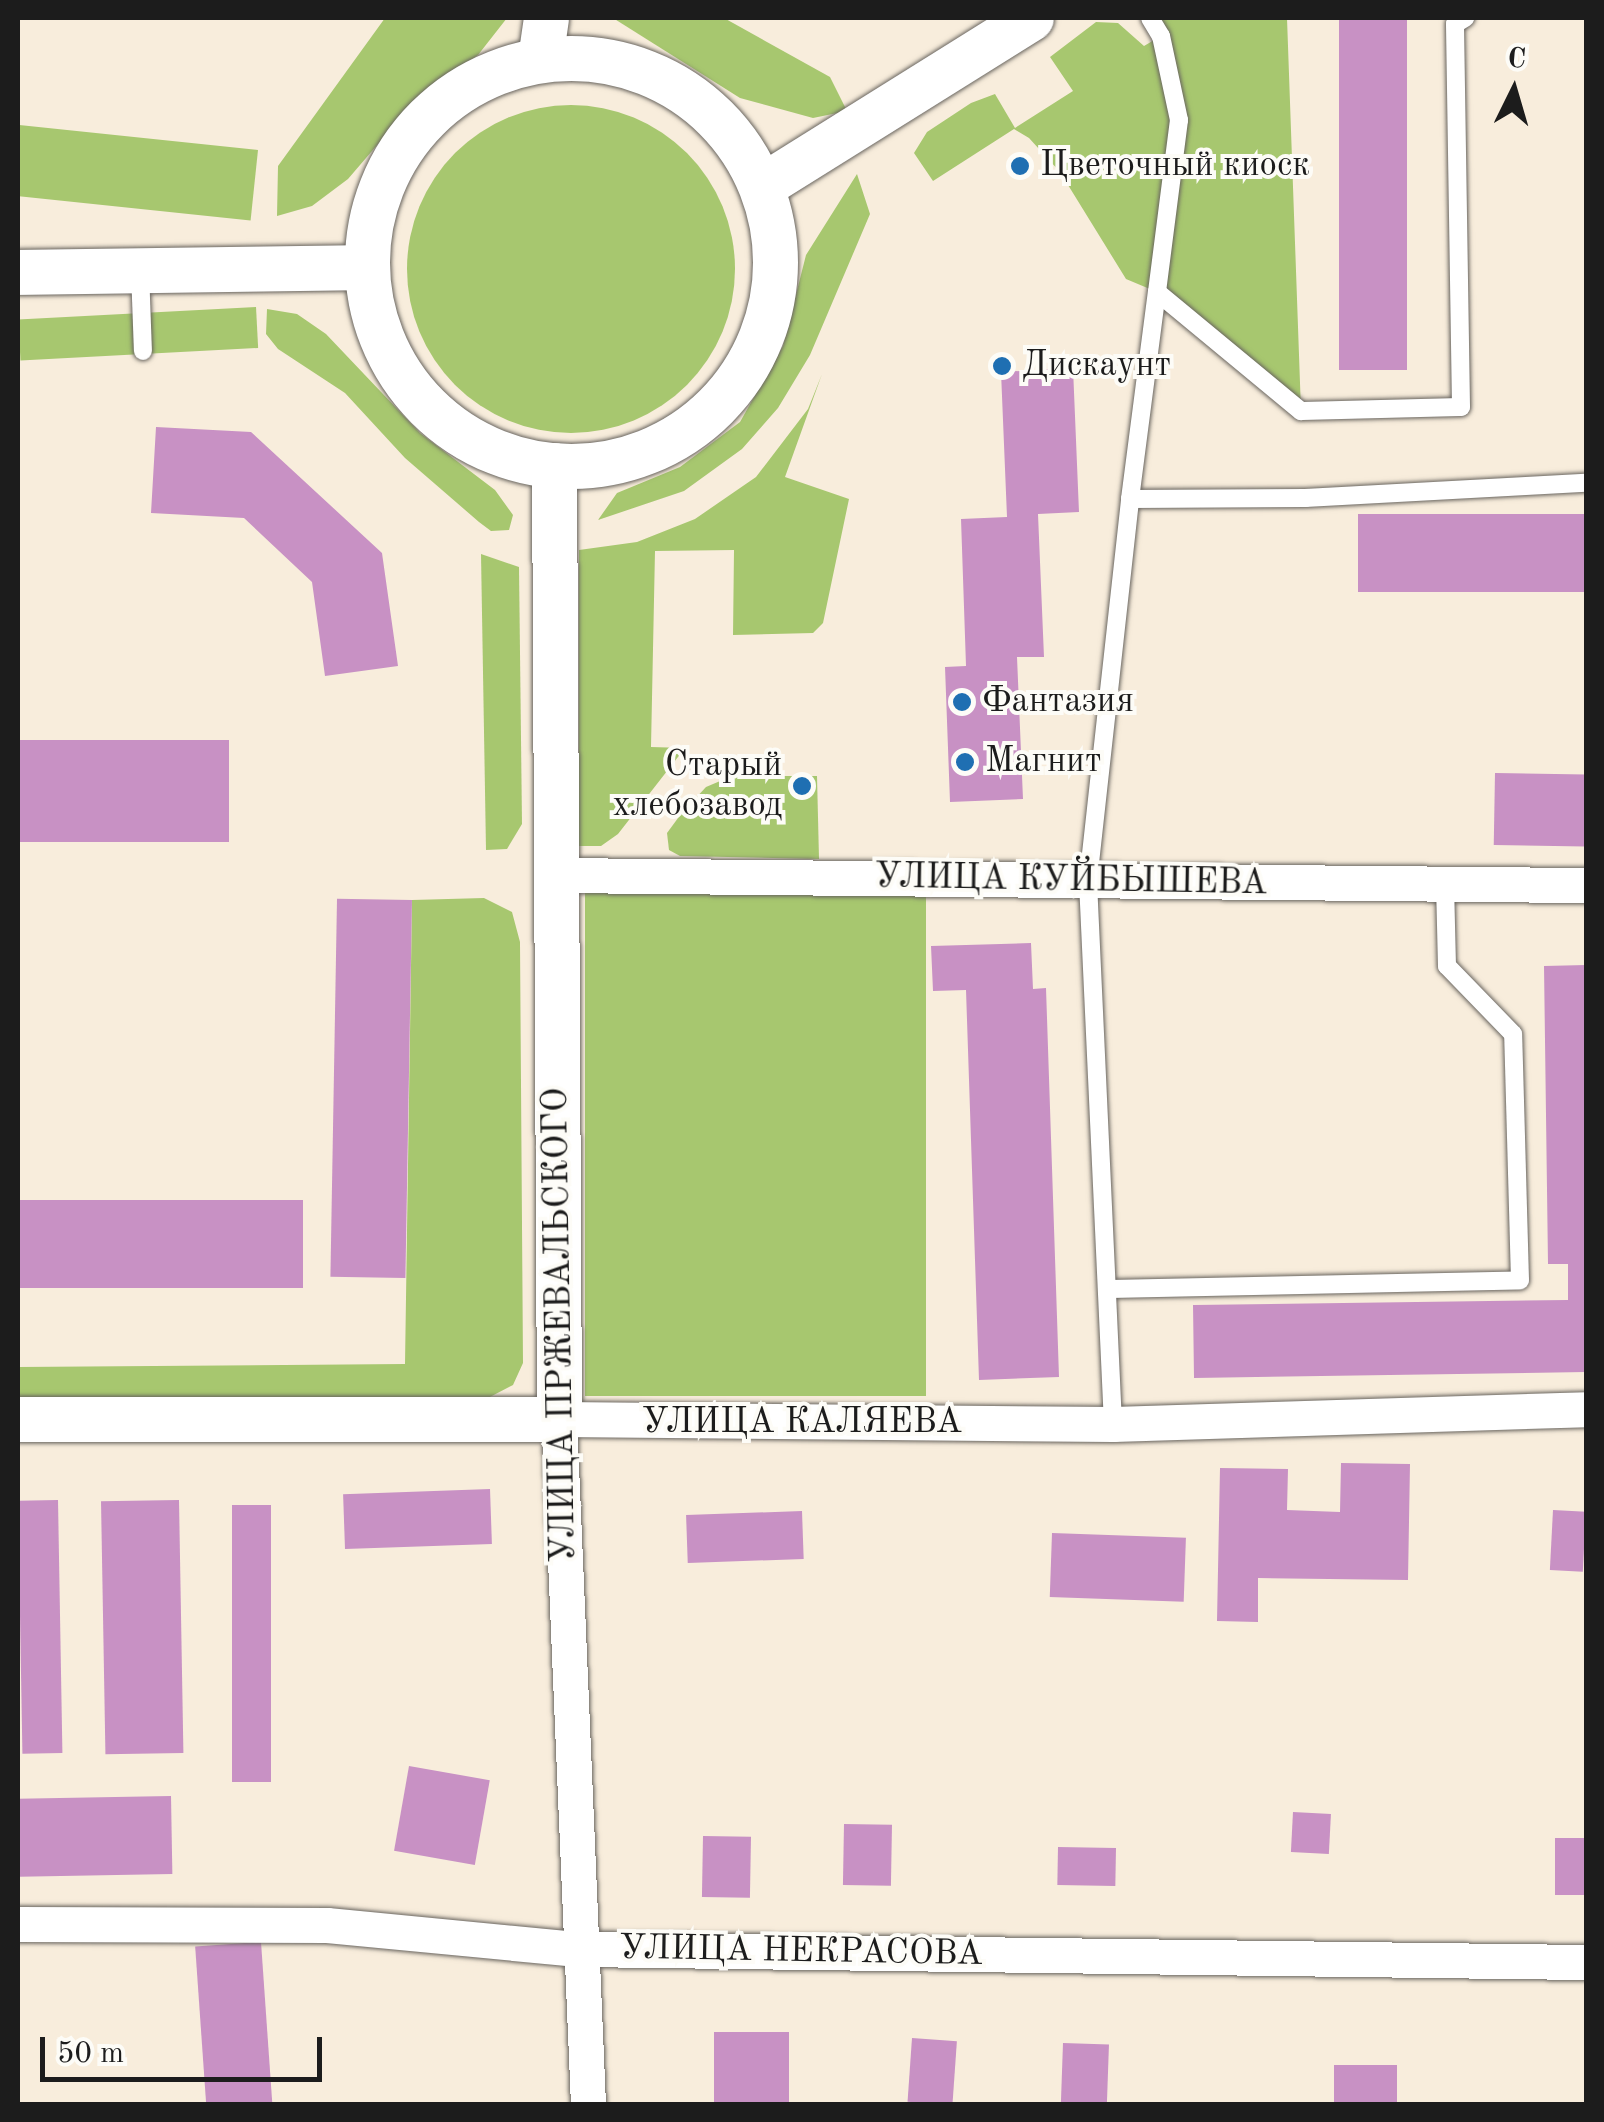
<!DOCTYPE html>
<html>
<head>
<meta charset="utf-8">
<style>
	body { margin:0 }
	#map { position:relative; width:1604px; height:2122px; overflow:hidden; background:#f8eddc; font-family:"Old Standard TT",serif }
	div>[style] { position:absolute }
	.green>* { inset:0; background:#a7c76f; transform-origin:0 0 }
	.round { border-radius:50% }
	.building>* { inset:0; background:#c891c4; transform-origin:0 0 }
	.roads { filter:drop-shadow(0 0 2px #69655f) drop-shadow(0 0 2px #69655f) }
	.service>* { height:18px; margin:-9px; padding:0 9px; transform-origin:9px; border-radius:9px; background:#fff }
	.minor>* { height:35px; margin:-17.5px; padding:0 17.5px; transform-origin:17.5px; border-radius:17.5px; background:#fff }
	.tertiary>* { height:45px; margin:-22.5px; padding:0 22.5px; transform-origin:22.5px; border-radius:22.5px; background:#fff }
	.tertiary>.ring { margin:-22.5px; padding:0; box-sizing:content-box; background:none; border:45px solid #fff; border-radius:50% }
	.dots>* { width:28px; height:28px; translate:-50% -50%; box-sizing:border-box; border:5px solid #fdfcf7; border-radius:50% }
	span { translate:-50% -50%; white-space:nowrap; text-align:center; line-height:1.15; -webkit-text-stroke:8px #fdfcf7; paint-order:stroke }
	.poi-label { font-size:35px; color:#1c1c1c }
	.left { translate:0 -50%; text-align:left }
	.right { translate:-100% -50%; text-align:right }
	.street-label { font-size:35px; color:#1c1c1c }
	.frame { position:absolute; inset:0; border:20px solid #1c1c1c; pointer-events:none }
	.north { position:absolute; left:1464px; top:40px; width:100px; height:100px; -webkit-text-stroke:8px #fdfcf7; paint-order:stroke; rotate:5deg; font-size:28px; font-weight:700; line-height:40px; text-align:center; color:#1c1c1c }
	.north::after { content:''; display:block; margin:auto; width:35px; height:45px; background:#1c1c1c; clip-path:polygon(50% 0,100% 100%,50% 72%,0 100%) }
	.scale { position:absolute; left:40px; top:2037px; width:282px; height:45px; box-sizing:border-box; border:5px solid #1c1c1c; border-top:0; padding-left:12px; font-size:30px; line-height:35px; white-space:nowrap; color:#1c1c1c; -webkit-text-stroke:8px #fdfcf7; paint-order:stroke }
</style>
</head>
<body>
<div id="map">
	<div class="green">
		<i style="clip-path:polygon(385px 18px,507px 18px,478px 55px,414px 102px,348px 179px,312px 206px,277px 216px,278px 166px)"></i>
		<i style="clip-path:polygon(613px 18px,724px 18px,830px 77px,847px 111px,813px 118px,740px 98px)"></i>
		<i style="clip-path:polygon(1161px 18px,1287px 18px,1301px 411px,1157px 292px,1126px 279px,1060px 172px,1029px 138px,1014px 129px,933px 181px,914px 153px,927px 132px,971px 103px,995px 94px,1015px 128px,1073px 91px,1050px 57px,1096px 22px,1118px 23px,1144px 46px,1161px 36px)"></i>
		<i class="round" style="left:407px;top:105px;width:328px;height:328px"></i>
		<i style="left:258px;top:150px;width:71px;height:240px;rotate:96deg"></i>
		<i style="clip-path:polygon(857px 174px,870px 214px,810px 355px,778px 408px,742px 449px,684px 491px,598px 520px,617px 493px,680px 467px,740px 422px,783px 346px,806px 255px)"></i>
		<i style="left:256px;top:307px;width:41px;height:238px;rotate:87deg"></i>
		<i style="clip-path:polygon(267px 309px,297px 314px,326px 334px,420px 433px,495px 490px,513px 515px,509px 530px,491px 531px,479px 522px,405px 458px,345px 393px,278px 349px,266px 334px)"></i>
		<i style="clip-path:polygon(822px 374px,785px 477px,849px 499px,823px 623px,813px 633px,733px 635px,734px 550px,655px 551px,651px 747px,685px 748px,618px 834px,601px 846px,579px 846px,579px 550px,637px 542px,695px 519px,756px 477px,808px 409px)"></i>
		<i style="clip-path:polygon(481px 554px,519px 567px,522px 824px,507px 849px,486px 850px)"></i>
		<i style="clip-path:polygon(732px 776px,817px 776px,819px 859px,680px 856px,669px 850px,667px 833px,681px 814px,706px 787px)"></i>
		<i style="left:585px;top:892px;width:341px;height:504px"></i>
		<i style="clip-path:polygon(484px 898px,512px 912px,520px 942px,523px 1363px,513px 1385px,488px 1398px,18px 1401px,18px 1367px,405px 1364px,412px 900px)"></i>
	</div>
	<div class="building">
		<i style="left:1339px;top:18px;width:68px;height:352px"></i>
		<i style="clip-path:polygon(1073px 368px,1079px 512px,1038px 514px,1044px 657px,1017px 657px,1023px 799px,950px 802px,945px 667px,966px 666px,961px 519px,1007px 517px,1001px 372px)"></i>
		<i style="clip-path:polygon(156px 427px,251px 432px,382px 553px,398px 666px,325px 676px,312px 582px,244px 518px,151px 513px)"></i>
		<i style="left:1586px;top:514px;width:78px;height:228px;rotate:90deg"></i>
		<i style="left:18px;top:740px;width:211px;height:102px"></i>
		<i style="left:1495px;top:773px;width:91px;height:72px;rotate:1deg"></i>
		<i style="left:412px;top:900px;width:378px;height:75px;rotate:91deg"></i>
		<i style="clip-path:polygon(1031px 943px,1033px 989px,1046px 988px,1059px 1377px,979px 1380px,966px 990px,933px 991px,931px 946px)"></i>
		<i style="clip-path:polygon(1586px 965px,1586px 1372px,1194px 1378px,1193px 1305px,1568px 1300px,1568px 1264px,1548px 1264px,1544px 966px)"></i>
		<i style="left:18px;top:1200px;width:285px;height:88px"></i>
		<i style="clip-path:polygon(1341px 1463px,1410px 1464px,1408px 1580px,1258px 1578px,1258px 1622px,1217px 1621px,1220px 1468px,1288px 1469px,1287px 1510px,1340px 1512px)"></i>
		<i style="left:490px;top:1489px;width:55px;height:147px;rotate:88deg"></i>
		<i style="left:58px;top:1500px;width:253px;height:40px;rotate:89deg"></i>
		<i style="left:179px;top:1500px;width:253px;height:78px;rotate:89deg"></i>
		<i style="left:232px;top:1505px;width:39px;height:277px"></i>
		<i style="left:1553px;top:1510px;width:33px;height:60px;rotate:3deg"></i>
		<i style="left:802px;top:1511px;width:48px;height:116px;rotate:88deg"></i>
		<i style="left:1052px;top:1533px;width:134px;height:64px;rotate:2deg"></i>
		<i style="left:409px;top:1766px;width:82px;height:86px;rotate:10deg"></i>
		<i style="left:171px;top:1796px;width:78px;height:153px;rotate:89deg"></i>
		<i style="left:1293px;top:1812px;width:38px;height:40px;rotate:3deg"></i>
		<i style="left:844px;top:1824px;width:48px;height:61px;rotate:1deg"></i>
		<i style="left:703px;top:1836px;width:48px;height:61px;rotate:1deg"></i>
		<i style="left:1586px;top:1838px;width:57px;height:31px;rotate:90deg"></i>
		<i style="left:1058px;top:1847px;width:58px;height:38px;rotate:1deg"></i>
		<i style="left:261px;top:1942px;width:162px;height:66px;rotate:86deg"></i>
		<i style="left:714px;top:2032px;width:75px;height:72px"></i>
		<i style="left:912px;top:2038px;width:45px;height:64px;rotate:4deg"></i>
		<i style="left:1063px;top:2043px;width:46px;height:61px;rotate:2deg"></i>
		<i style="left:1334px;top:2065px;width:63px;height:39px"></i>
	</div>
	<div class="roads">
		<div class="service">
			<i style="left:1150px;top:18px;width:21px;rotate:59deg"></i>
			<i style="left:1161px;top:36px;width:86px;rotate:77.9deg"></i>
			<i style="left:1179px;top:120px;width:173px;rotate:97.3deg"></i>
			<i style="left:1157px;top:292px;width:187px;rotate:39.6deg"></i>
			<i style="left:1301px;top:411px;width:160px;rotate:-1.4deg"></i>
			<i style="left:1461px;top:407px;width:383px;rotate:-90.9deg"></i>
			<i style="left:1455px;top:24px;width:12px;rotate:-31deg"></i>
			<i style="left:140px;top:271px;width:80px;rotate:87.9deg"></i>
			<i style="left:1130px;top:499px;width:209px;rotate:-82.6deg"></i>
			<i style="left:1107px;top:1289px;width:413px;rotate:-1.2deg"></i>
			<i style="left:1520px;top:1280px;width:246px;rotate:-91.6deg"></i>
			<i style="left:1513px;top:1034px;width:95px;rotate:-134.1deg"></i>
			<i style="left:1447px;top:966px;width:81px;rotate:-91.4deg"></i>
			<i style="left:1113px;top:1424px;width:544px;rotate:-92.64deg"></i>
			<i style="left:1088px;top:881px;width:384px;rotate:-83.7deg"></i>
			<i style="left:1130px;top:499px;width:175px;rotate:-0.3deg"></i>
			<i style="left:1305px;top:498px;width:281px;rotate:-3.1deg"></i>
		</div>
		<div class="minor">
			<i style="left:556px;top:875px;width:1030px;rotate:0.56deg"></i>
			<i style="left:18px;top:1924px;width:309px;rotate:0.2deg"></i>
			<i style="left:327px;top:1925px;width:252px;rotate:5.5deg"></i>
			<i style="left:578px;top:1949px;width:1008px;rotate:0.74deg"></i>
			<i style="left:588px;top:2104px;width:686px;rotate:-92.42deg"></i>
			<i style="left:559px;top:1419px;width:554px;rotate:0.52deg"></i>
			<i style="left:1113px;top:1424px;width:473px;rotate:-1.8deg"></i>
		</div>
		<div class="tertiary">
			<i class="ring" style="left:367px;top:58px;width:363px;height:363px"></i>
			<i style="left:540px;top:59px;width:41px;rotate:-81.7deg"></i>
			<i style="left:762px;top:186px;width:317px;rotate:-32deg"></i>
			<i style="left:18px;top:272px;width:349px;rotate:-0.8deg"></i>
			<i style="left:18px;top:1419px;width:541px"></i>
			<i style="left:559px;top:1419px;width:954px;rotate:-90.3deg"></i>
		</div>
	</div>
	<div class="dots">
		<i style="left:1020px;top:166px;background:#1f6fb2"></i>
		<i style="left:1002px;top:366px;background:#1f6fb2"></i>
		<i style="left:962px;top:702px;background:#1f6fb2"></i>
		<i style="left:965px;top:762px;background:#1f6fb2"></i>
		<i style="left:802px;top:786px;background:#1f6fb2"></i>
	</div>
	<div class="poi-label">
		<span class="left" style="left:1040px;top:166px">Цветочный киоск</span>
		<span class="left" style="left:1022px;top:366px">Дискаунт</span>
		<span class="left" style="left:982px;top:702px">Фантазия</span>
		<span class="left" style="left:985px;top:762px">Магнит</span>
		<span class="right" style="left:782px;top:786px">Старый<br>хлебозавод</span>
	</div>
	<div class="street-label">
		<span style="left:1071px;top:881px;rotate:1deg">УЛИЦА КУЙБЫШЕВА</span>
		<span style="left:561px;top:1325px;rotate:-91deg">УЛИЦА ПРЖЕВАЛЬСКОГО</span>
		<span style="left:802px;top:1423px">УЛИЦА КАЛЯЕВА</span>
		<span style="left:801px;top:1952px;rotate:1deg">УЛИЦА НЕКРАСОВА</span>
	</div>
	<div class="frame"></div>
	<div class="north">С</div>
	<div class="scale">50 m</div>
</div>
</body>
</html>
